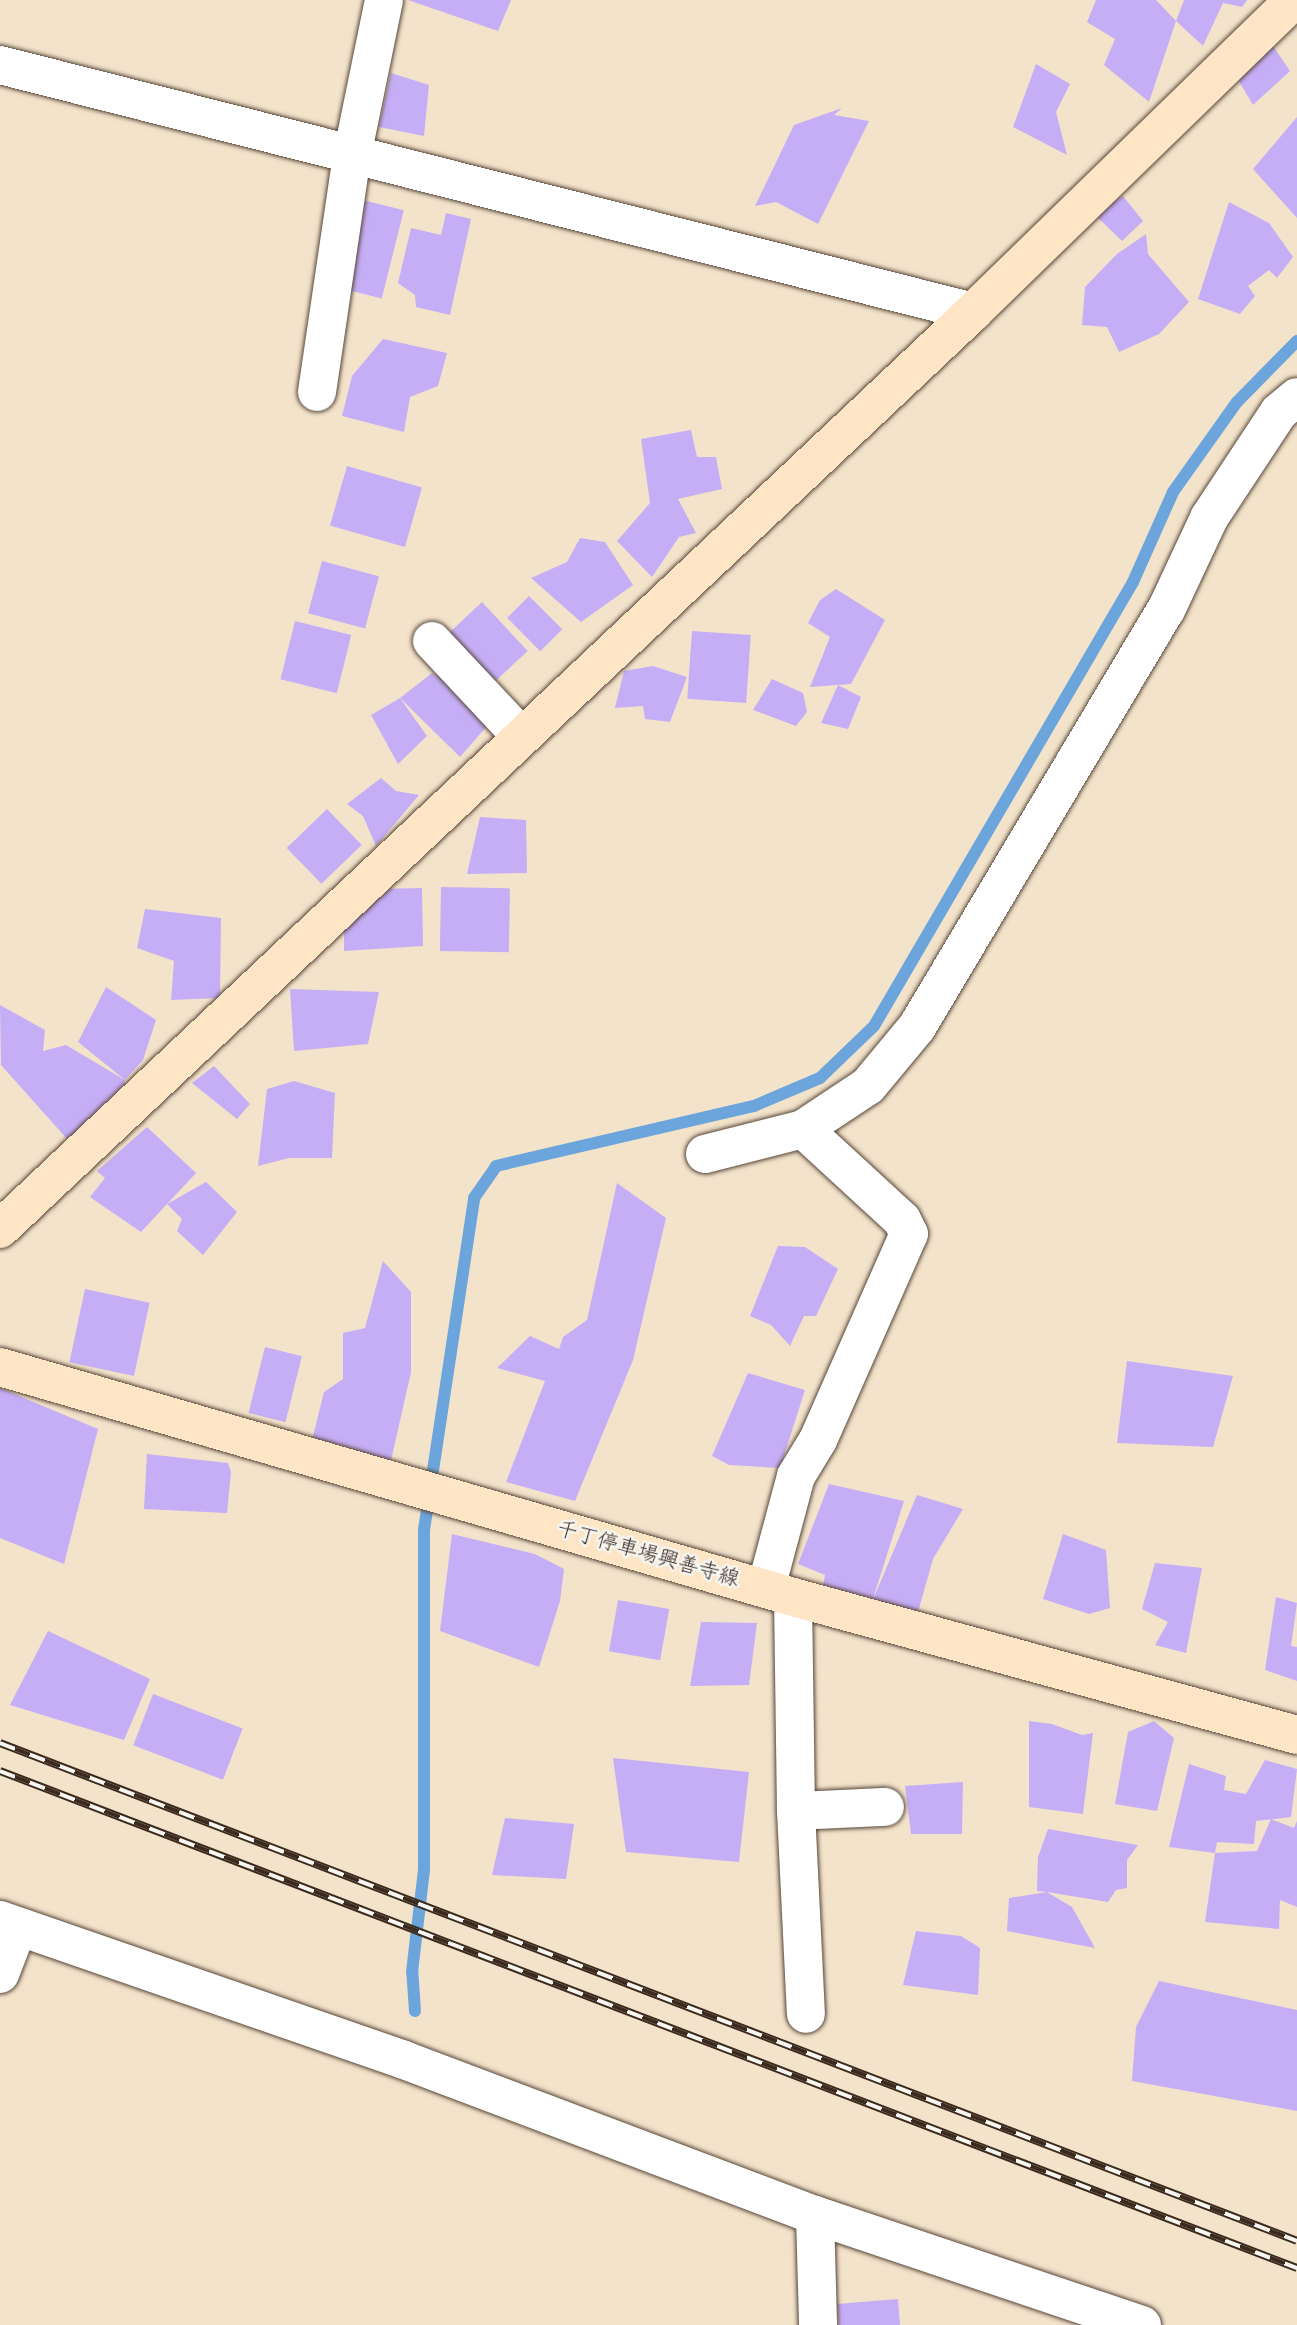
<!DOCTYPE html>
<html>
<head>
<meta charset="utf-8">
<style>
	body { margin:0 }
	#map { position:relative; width:1297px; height:2325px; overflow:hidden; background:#f3e3cb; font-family:"Balsamiq Sans","Klee One",sans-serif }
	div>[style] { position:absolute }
	.stream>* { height:12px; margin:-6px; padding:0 6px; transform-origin:6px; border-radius:6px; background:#6ca5db }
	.building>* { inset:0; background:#c6aef7; transform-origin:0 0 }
	.roads { filter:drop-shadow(0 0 2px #574638) drop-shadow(0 0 2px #574638) }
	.street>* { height:38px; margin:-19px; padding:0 19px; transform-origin:19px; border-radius:19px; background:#fff }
	.secondary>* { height:38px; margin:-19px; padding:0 19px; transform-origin:19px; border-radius:19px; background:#fde5c5 }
	.rail>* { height:8px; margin-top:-4px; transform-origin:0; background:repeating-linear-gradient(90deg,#f6f6f2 0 16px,#3b2a1e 0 32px); box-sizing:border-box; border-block:2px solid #3b2a1e }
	span { translate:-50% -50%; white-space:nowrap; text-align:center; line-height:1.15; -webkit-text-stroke:5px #f6f6f2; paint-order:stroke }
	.street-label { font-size:21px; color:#3b2a1e }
</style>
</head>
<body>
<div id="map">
	<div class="stream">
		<i style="left:415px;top:2011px;width:39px;rotate:-94deg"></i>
		<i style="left:412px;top:1972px;width:103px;rotate:-83.3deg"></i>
		<i style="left:424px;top:1870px;width:340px;rotate:-90deg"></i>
		<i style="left:424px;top:1530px;width:336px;rotate:-81.4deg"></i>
		<i style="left:474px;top:1198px;width:39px;rotate:-55deg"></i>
		<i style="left:496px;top:1166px;width:265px;rotate:-13.1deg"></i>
		<i style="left:754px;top:1106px;width:72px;rotate:-23deg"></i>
		<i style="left:820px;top:1078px;width:75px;rotate:-43.9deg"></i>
		<i style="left:874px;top:1026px;width:514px;rotate:-59.74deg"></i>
		<i style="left:1133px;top:582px;width:98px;rotate:-66deg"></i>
		<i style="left:1173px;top:492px;width:110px;rotate:-54.6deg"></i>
		<i style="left:1237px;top:402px;width:86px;rotate:-45.5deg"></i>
	</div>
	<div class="building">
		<i style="clip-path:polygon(408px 0,511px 0,498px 31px)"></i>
		<i style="clip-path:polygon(1096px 0,1156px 0,1176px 21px,1149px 102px,1104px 65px,1115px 39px,1087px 22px)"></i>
		<i style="clip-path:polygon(1184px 0,1247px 0,1242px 7px,1223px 3px,1203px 46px,1176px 21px)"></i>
		<i style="clip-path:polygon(1273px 46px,1290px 71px,1253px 105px,1233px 71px)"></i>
		<i style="clip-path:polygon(1036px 64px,1070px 84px,1056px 112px,1067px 155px,1013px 127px)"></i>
		<i style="clip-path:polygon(391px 73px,429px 85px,424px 136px,379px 127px)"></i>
		<i style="clip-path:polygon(842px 108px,834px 115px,869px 121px,818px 224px,776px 202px,755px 206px,794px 125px)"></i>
		<i style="clip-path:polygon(1297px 117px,1297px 218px,1253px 169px)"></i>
		<i style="clip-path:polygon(1123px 196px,1143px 221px,1122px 241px,1094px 214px)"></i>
		<i style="left:363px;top:200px;width:42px;height:91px;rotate:14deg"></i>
		<i style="clip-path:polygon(1229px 202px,1269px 223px,1293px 257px,1277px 278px,1269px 270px,1248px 286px,1255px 296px,1240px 314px,1198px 299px)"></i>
		<i style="clip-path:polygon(446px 213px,471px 219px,450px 315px,416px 307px,415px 295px,398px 283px,411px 228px,441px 235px)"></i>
		<i style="clip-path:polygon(1146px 234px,1148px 254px,1189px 302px,1159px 334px,1119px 352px,1107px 327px,1082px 325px,1085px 287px,1117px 254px)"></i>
		<i style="clip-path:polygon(383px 339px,447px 353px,438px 386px,410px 397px,404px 432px,342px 416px,352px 376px)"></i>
		<i style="clip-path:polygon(691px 430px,697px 457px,716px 457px,722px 489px,678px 499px,696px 533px,679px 537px,652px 577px,617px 541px,650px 503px,641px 439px)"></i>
		<i style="left:347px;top:466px;width:78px;height:62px;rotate:16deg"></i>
		<i style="clip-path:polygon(580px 538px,605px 542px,633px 585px,581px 622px,531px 578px,567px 562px)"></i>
		<i style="left:322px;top:561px;width:59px;height:54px;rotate:15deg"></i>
		<i style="clip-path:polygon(836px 589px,885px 620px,851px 684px,810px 687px,830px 637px,808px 623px,820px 600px)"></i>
		<i style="left:529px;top:596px;width:47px;height:31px;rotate:45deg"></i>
		<i style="left:482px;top:602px;width:67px;height:45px;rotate:47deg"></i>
		<i style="left:295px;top:621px;width:58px;height:60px;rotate:14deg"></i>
		<i style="left:692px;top:631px;width:59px;height:68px;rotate:4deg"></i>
		<i style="clip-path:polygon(653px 666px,687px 677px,670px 722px,645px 719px,643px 706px,615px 708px,624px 671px)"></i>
		<i style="clip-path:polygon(432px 673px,447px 681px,488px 725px,460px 757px,400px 698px)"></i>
		<i style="clip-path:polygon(772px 679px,803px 693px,807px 712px,796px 726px,753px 710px)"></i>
		<i style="clip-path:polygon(838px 685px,861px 697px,848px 729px,821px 723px)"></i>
		<i style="clip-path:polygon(400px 698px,427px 736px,398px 764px,371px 715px)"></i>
		<i style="clip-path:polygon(381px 778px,396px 791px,419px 795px,376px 846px,363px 816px,347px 804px)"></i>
		<i style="left:327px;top:809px;width:50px;height:56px;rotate:46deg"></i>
		<i style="clip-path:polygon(480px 817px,526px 820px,527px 873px,467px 874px)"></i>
		<i style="left:441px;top:887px;width:69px;height:64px;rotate:1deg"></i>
		<i style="clip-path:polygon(422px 888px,423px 946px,344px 951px,344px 921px,375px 889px)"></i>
		<i style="clip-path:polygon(145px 909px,221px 918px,220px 998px,171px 1000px,174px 961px,137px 948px)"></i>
		<i style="clip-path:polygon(106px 987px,156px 1020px,143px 1060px,125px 1080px,78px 1042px)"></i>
		<i style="clip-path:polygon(290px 989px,379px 992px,368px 1044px,294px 1051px)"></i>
		<i style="clip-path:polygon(0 1005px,45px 1030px,43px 1051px,66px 1045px,125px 1080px,124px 1090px,68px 1140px,1px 1065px)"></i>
		<i style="clip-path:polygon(214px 1066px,250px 1104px,237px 1119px,192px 1083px)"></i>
		<i style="clip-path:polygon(294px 1081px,335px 1093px,332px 1158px,289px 1158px,258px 1166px,267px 1089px)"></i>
		<i style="clip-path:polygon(147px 1127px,196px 1173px,141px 1232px,90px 1197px,105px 1178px,97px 1171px)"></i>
		<i style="clip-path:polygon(206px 1182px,237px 1212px,203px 1255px,177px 1231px,182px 1219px,167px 1204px)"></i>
		<i style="clip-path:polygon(617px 1183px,666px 1218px,633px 1360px,575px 1501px,506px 1482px,545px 1381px,497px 1368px,530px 1336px,559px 1349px,563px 1337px,587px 1320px)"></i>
		<i style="clip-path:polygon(778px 1246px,805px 1247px,838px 1269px,816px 1316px,804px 1316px,790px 1346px,771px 1325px,750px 1316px)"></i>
		<i style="clip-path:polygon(383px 1261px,411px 1292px,411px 1372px,390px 1465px,311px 1444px,324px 1392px,343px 1379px,343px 1333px,365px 1328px)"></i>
		<i style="left:85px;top:1289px;width:66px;height:75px;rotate:12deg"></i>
		<i style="left:265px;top:1347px;width:38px;height:68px;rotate:14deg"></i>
		<i style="clip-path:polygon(1127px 1361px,1233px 1376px,1213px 1447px,1117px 1443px)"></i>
		<i style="clip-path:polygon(748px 1373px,805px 1390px,780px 1468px,729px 1465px,712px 1456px)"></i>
		<i style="clip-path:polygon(0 1388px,98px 1429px,64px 1564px,0 1538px)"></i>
		<i style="clip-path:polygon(147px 1454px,228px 1463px,231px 1472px,227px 1513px,144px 1509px)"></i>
		<i style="clip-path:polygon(829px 1484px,904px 1501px,872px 1602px,917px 1495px,963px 1509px,933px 1559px,916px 1619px,823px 1586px,825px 1575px,798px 1564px)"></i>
		<i style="clip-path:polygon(452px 1534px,535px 1554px,564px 1569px,560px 1601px,539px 1667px,440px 1631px)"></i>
		<i style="clip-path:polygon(1063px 1534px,1106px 1550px,1110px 1608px,1089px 1614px,1043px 1599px)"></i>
		<i style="clip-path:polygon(1155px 1563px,1202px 1568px,1186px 1653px,1155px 1645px,1168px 1622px,1142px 1609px)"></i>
		<i style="clip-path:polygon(1276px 1597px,1297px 1603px,1291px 1646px,1297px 1647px,1297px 1681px,1265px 1670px)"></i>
		<i style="left:618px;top:1600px;width:52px;height:52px;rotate:10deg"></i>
		<i style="clip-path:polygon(701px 1622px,757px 1623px,749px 1685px,690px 1686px)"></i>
		<i style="clip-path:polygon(48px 1631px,150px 1679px,124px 1740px,10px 1705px)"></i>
		<i style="left:153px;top:1694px;width:96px;height:55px;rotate:21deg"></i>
		<i style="clip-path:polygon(1029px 1721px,1052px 1724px,1082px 1735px,1093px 1733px,1083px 1814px,1029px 1807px)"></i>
		<i style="clip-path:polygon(1154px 1721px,1174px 1738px,1157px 1811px,1115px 1804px,1128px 1732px)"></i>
		<i style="clip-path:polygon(613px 1758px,749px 1772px,739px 1862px,626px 1852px)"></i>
		<i style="clip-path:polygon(1265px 1760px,1297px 1769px,1291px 1817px,1256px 1821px,1254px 1844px,1217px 1842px,1215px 1853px,1169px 1847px,1189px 1764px,1226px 1776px,1224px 1790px,1246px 1794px)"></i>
		<i style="clip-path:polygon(963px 1782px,962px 1834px,911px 1834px,905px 1786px)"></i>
		<i style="clip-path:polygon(505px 1818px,574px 1824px,566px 1879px,492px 1875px)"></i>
		<i style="clip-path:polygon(1271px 1819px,1294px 1828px,1297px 1821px,1297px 1907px,1280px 1900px,1279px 1929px,1205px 1922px,1215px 1853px,1257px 1851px)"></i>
		<i style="clip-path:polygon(1048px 1829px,1138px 1845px,1127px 1860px,1127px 1888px,1116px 1890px,1108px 1902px,1047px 1892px,1072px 1907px,1095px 1948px,1007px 1931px,1009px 1898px,1047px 1892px,1037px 1891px,1038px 1857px)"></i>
		<i style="clip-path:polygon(916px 1931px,961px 1936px,980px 1948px,978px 1995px,903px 1985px)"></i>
		<i style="clip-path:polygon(1159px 1981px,1297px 2010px,1297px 2111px,1132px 2081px,1136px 2027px)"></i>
		<i style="clip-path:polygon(898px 2299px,900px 2325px,839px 2325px,837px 2304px)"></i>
	</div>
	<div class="roads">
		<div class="street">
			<i style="left:0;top:65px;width:1004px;rotate:14.24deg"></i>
			<i style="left:317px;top:392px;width:239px;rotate:-81.6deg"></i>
			<i style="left:352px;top:156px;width:159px;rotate:-78.4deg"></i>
			<i style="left:432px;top:641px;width:129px;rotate:46.9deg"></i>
			<i style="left:705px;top:1154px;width:101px;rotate:-14.3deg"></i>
			<i style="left:803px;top:1129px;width:78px;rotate:-33.5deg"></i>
			<i style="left:868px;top:1086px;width:77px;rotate:-50.3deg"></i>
			<i style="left:917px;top:1027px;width:486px;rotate:-59.2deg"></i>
			<i style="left:1166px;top:610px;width:102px;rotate:-64.9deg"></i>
			<i style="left:1209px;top:518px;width:127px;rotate:-56.6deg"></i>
			<i style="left:1279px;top:412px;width:23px;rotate:-40deg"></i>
			<i style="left:766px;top:1588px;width:116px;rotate:-75deg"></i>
			<i style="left:796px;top:1476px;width:42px;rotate:-58.6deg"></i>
			<i style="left:818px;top:1440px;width:225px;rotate:-66.2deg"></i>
			<i style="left:909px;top:1234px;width:16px;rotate:-117deg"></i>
			<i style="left:902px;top:1220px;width:134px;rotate:-137.4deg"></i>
			<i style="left:793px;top:1597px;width:214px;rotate:89.2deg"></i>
			<i style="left:796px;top:1811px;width:203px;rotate:87.2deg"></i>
			<i style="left:796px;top:1811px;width:89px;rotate:-2.6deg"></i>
			<i style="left:0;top:1920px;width:428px;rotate:19.1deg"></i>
			<i style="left:404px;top:2060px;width:439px;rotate:20.7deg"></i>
			<i style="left:815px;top:2215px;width:345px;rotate:18.6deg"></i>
			<i style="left:0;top:1974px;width:50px;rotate:-69deg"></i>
			<i style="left:815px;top:2215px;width:110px;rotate:88.4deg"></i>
		</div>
		<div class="secondary">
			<i style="left:0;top:1229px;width:1337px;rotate:-43.3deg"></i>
			<i style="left:973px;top:312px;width:448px;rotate:-44.2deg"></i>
			<i style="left:0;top:1367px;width:826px;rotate:16.17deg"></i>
			<i style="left:793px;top:1597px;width:523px;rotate:15.31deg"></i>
		</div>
	</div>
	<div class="rail">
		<i style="left:0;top:1743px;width:1389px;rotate:21deg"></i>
		<i style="left:0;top:1771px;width:1389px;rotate:20.97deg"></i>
	</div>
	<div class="street-label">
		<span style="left:648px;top:1554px;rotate:16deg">千丁停車場興善寺線</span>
	</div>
</div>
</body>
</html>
